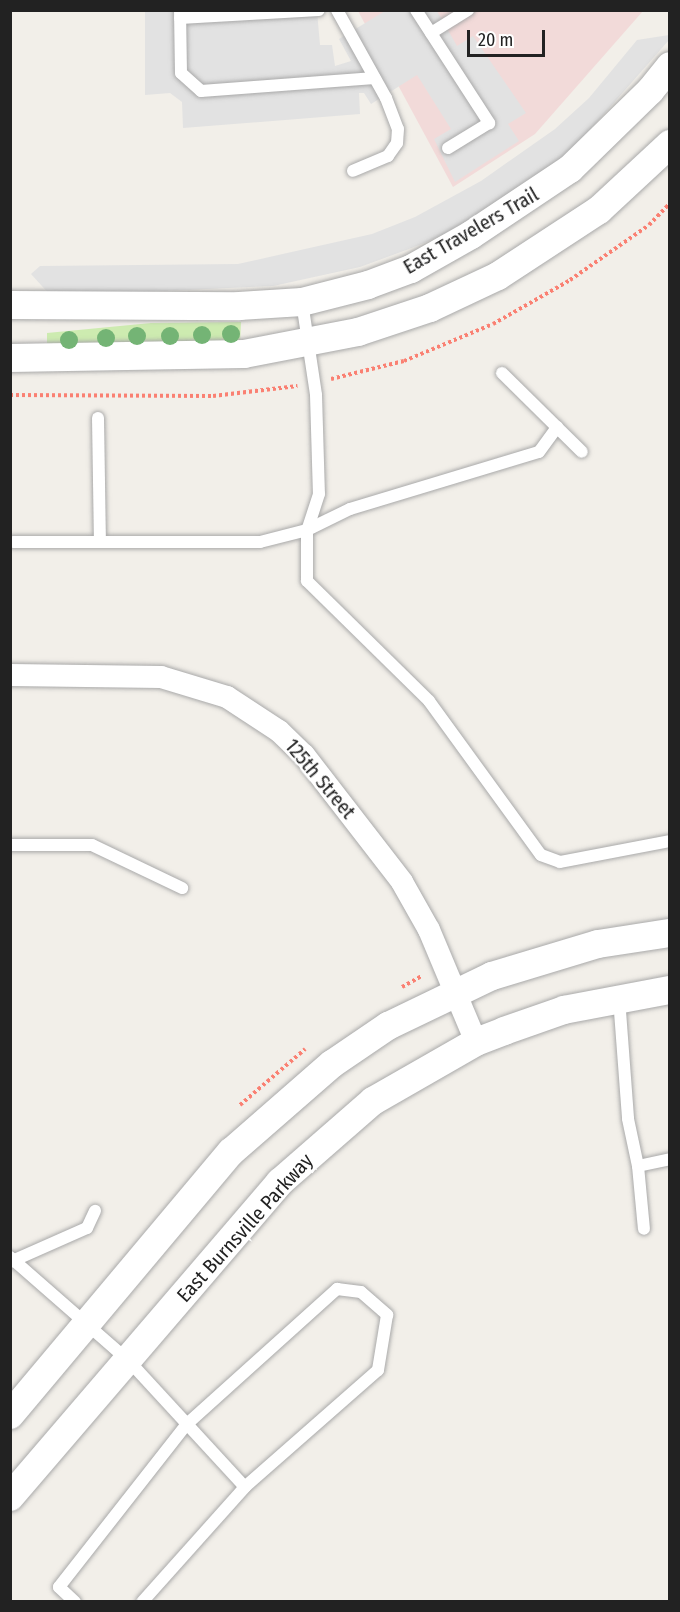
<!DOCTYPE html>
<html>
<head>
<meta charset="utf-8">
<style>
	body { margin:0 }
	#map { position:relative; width:680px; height:1612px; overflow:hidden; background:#f2efe9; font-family:"Fira Sans Condensed",sans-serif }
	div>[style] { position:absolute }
	.commercial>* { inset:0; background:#f2dad9 }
	.grass>* { inset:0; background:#cdebb0 }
	.parking>* { inset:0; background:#e2e2e2 }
	.path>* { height:4px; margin-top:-2px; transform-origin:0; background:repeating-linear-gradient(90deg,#fa8072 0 3px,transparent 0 6px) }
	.roads { filter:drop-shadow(0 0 2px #a9a9a9) drop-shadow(0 0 2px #a9a9a9) }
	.service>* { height:12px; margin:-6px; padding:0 6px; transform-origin:6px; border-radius:6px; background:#fff }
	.minor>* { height:22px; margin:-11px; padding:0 11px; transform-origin:11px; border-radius:11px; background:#fff }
	.tertiary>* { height:28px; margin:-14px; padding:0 14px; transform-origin:14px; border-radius:14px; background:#fff }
	.trees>* { width:18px; height:18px; margin:-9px; border-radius:50%; background:#74b475 }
	span { translate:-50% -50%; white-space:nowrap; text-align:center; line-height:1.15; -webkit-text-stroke:5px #fff; paint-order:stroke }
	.street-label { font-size:20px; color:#222 }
	.frame { position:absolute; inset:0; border:12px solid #222; pointer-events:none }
	.scale { position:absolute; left:467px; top:30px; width:78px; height:27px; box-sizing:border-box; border:3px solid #222; border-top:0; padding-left:8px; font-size:18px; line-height:21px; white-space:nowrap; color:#222; -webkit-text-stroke:4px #fff; paint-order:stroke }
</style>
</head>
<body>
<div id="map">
	<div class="commercial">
		<i style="clip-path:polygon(358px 11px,643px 11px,535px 134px,453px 187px)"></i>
	</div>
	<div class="grass">
		<i style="clip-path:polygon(241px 322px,240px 344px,47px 347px,47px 333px,151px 323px)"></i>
	</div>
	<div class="parking">
		<i style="clip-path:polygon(145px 11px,317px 11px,320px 45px,332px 45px,335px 66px,351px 61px,339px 39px,385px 11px,437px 11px,457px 46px,473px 36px,526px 113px,508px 124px,519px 141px,455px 182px,434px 139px,451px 129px,417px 75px,371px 104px,364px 93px,359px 93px,360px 114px,183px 128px,182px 102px,170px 93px,145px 95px)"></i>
		<i style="clip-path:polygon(669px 35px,669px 40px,560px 164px,453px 231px,409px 249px,360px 267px,273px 286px,51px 296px,31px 274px,40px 266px,238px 264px,372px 234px,415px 217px,481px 181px,555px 129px,589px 98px,637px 40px)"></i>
	</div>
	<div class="path">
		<i style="left:331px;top:379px;width:75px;rotate:-13.9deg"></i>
		<i style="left:404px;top:361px;width:96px;rotate:-22.6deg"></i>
		<i style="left:493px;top:324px;width:89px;rotate:-29.7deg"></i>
		<i style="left:570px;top:280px;width:96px;rotate:-34.8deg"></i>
		<i style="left:649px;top:225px;width:30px;rotate:-46deg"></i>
		<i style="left:10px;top:395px;width:203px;rotate:0.3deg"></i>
		<i style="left:213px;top:396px;width:85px;rotate:-6.8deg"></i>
		<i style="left:402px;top:987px;width:23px;rotate:-29deg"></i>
		<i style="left:240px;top:1105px;width:86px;rotate:-40.7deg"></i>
	</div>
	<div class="roads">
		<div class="service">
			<i style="left:180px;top:10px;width:63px;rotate:89.1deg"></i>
			<i style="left:181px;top:73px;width:27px;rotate:42deg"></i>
			<i style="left:201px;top:91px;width:174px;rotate:-4.3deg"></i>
			<i style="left:337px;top:10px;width:101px;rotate:60.9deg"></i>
			<i style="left:386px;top:98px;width:33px;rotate:69deg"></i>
			<i style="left:398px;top:129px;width:14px;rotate:94deg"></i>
			<i style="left:397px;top:143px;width:16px;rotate:125deg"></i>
			<i style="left:388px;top:156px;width:38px;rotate:157deg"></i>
			<i style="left:416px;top:10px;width:135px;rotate:57.1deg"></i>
			<i style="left:489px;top:123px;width:48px;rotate:148.6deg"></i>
			<i style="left:180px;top:18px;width:139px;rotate:-3.3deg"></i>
			<i style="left:431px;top:33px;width:44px;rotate:-31.9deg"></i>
			<i style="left:302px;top:302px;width:94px;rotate:81.4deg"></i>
			<i style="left:316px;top:395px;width:99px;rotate:88.3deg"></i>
			<i style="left:319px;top:494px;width:38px;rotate:108deg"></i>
			<i style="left:307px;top:530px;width:51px;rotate:90deg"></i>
			<i style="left:307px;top:581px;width:171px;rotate:44.5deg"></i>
			<i style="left:429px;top:701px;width:190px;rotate:54deg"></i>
			<i style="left:541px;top:855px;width:20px;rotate:20deg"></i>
			<i style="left:560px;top:862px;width:112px;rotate:-10.8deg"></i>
			<i style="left:502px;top:373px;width:112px;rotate:44.6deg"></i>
			<i style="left:98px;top:418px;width:124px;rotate:89.1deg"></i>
			<i style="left:13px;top:542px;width:247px"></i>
			<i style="left:260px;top:542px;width:49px;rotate:-14.3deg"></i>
			<i style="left:307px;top:530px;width:48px;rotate:-26deg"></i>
			<i style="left:350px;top:509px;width:197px;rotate:-16.8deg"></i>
			<i style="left:539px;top:452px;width:31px;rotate:-54deg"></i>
			<i style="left:10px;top:845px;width:82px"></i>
			<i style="left:92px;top:845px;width:100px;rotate:25.5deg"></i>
			<i style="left:619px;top:998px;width:121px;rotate:85.7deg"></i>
			<i style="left:628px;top:1119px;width:48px;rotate:78deg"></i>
			<i style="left:638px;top:1166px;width:33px;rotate:-12deg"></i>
			<i style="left:638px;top:1166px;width:63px;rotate:84.6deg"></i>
			<i style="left:10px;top:1257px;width:158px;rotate:41.2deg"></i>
			<i style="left:129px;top:1361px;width:171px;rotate:47.4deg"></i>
			<i style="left:10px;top:1262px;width:84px;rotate:-23.8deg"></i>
			<i style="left:87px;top:1228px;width:19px;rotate:-65deg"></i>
			<i style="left:75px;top:1602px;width:22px;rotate:-137deg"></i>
			<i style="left:59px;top:1587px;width:207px;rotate:-51.9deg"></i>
			<i style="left:187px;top:1424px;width:202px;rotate:-42deg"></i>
			<i style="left:337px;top:1289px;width:24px;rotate:7deg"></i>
			<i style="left:361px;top:1292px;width:35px;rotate:41deg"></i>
			<i style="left:387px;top:1315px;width:56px;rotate:99.3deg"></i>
			<i style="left:378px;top:1370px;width:177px;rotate:138.7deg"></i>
			<i style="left:245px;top:1487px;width:154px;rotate:131.8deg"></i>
		</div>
		<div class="minor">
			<i style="left:10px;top:675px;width:151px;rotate:0.8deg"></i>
			<i style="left:161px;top:677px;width:69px;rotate:16.9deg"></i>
			<i style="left:227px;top:697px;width:62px;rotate:33.2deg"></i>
			<i style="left:279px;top:731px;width:35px;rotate:44deg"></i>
			<i style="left:304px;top:755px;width:160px;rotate:52.3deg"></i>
			<i style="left:402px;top:882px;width:55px;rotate:60.6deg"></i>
			<i style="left:429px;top:930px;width:121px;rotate:67.2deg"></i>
		</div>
		<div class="tertiary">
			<i style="left:10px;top:305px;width:229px;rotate:0.3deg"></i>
			<i style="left:239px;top:306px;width:63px;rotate:-3.6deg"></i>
			<i style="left:302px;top:302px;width:68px;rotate:-14.4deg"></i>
			<i style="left:368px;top:285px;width:46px;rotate:-20.4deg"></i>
			<i style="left:411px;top:269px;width:69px;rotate:-29.5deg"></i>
			<i style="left:471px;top:235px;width:119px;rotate:-33.7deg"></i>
			<i style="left:570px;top:169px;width:112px;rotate:-44.3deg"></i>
			<i style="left:650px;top:91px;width:32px;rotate:-51deg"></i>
			<i style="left:10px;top:358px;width:234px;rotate:-1deg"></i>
			<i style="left:244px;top:354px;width:116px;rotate:-10.9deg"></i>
			<i style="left:358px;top:332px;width:76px;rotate:-18.4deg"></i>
			<i style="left:430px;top:308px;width:75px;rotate:-25.2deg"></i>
			<i style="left:498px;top:276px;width:121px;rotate:-33.2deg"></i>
			<i style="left:599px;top:210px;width:97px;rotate:-42.9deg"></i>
			<i style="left:10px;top:1415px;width:344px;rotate:-50deg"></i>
			<i style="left:231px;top:1152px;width:134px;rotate:-41.1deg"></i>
			<i style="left:332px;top:1064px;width:68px;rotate:-34.2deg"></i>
			<i style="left:388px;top:1026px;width:115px;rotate:-25.7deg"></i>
			<i style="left:492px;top:976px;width:111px;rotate:-16.8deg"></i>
			<i style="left:598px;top:944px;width:73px;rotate:-8.7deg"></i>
			<i style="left:10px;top:1497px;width:415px;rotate:-49.4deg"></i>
			<i style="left:280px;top:1182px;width:123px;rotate:-41.1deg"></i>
			<i style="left:373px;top:1101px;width:119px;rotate:-29.8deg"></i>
			<i style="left:476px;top:1042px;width:30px;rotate:-21deg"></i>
			<i style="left:504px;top:1031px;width:64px;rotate:-19.3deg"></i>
			<i style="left:564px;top:1010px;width:108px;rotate:-10.7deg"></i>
		</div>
	</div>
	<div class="trees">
		<i style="left:231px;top:334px"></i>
		<i style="left:202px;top:335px"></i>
		<i style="left:137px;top:336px"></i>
		<i style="left:170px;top:336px"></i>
		<i style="left:106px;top:338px"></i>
		<i style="left:69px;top:340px"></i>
	</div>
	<div class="street-label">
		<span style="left:471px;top:231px;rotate:-30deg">East Travelers Trail</span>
		<span style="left:320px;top:779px;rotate:50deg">125th Street</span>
		<span style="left:245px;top:1228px;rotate:-48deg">East Burnsville Parkway</span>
	</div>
	<div class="frame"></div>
	<div class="scale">20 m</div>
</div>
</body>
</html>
